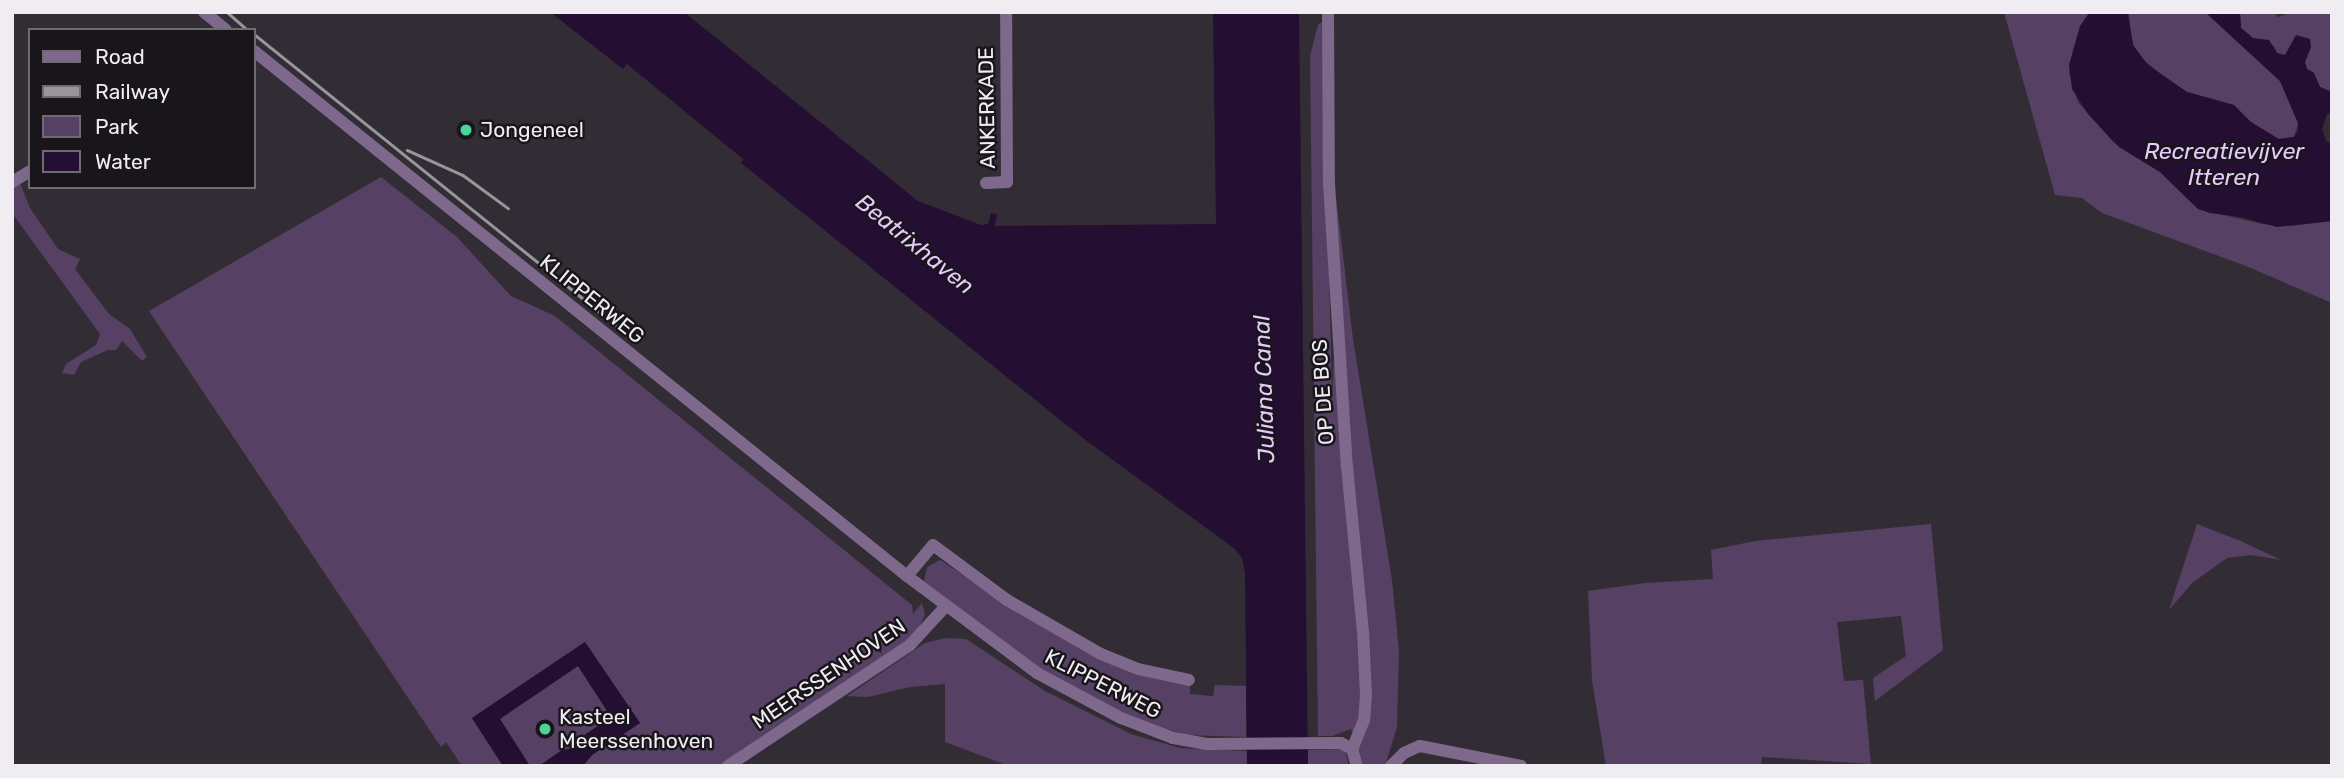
<!DOCTYPE html>
<html>
<head>
<meta charset="utf-8">
<style>
	body { margin:0 }
	#map { position:relative; width:2344px; height:778px; overflow:hidden; background:#322d35; font-family:Rubik,sans-serif }
	div>[style] { position:absolute }
	.green>* { inset:0; background:#564164 }
	.water>* { inset:0; background:#240e31 }
	.minor>* { height:12px; margin:-6px; padding:0 6px; transform-origin:6px; border-radius:6px; background:#7e698c }
	.rail>* { height:2.5px; margin:-1.25px; padding:0 1.25px; transform-origin:1.25px; border-radius:1.25px; background:#99959c }
	.dots>* { width:19px; height:19px; translate:-50% -50%; box-sizing:border-box; border:4px solid #18161a; border-radius:50% }
	span { translate:-50% -50%; white-space:nowrap; text-align:center; line-height:1.15; -webkit-text-stroke:5px #18161a; paint-order:stroke }
	.street-label { font-size:21px; color:#f0edf2 }
	.poi-label { font-size:21px; color:#f0edf2 }
	.left { translate:0 -50%; text-align:left }
	.water-label { font-size:23px; color:#e8c8fe; font-style:italic }
	.frame { position:absolute; inset:0; border:14px solid #f0edf2; pointer-events:none }
	.legend { position:absolute; left:28px; top:28px; width:228px; height:161px; box-sizing:border-box; background:#18161a; border:2px solid #6e6c70; margin:0; padding:9px 12px; list-style:none; font-size:21px; color:#f0edf2 }
	.legend li { display:flex; align-items:center; gap:14px; height:35px }
	.legend b { width:35px; border:2px solid #6e6c70 }
</style>
</head>
<body>
<div id="map">
	<div class="green">
		<i style="clip-path:polygon(2004px 12px,2090px 12px,2084px 20px,2069px 72px,2078px 102px,2113px 142px,2160px 172px,2198px 209px,2262px 224px,2291px 226px,2332px 221px,2332px 303px,2246px 266px,2102px 213px,2082px 198px,2055px 195px)"></i>
		<i style="clip-path:polygon(2128px 12px,2205px 12px,2280px 81px,2298px 123px,2294px 137px,2279px 139px,2271px 136px,2245px 118px,2234px 105px,2187px 92px,2166px 79px,2136px 53px,2129px 30px)"></i>
		<i style="clip-path:polygon(2240px 12px,2274px 12px,2278px 17px,2291px 12px,2332px 12px,2332px 92px,2320px 87px,2314px 73px,2307px 69px,2305px 62px,2311px 47px,2293px 42px,2285px 55px,2277px 53px,2274px 46px,2253px 38px,2241px 28px)"></i>
		<i style="clip-path:polygon(1323px 21px,1332px 396px,1338px 278px,1336px 197px,1353px 339px,1392px 580px,1399px 651px,1397px 727px,1385px 766px,1363px 766px,1351px 729px,1332px 736px,1318px 736px,1310px 56px,1318px 25px)"></i>
		<i style="clip-path:polygon(381px 177px,457px 237px,511px 296px,555px 316px,912px 605px,913px 614px,922px 603px,925px 614px,917px 633px,722px 766px,582px 766px,592px 755px,640px 723px,585px 642px,472px 718px,503px 766px,462px 766px,446px 742px,441px 747px,149px 311px)"></i>
		<i style="clip-path:polygon(20px 183px,30px 208px,58px 249px,80px 259px,75px 269px,109px 314px,130px 329px,147px 357px,142px 361px,122px 341px,116px 350px,108px 350px,81px 362px,74px 375px,62px 373px,66px 364px,96px 345px,100px 334px,12px 213px,12px 187px)"></i>
		<i style="clip-path:polygon(1931px 524px,1943px 650px,1875px 701px,1873px 678px,1906px 656px,1901px 616px,1837px 622px,1844px 681px,1863px 680px,1871px 764px,1762px 757px,1761px 766px,1606px 766px,1592px 680px,1588px 591px,1645px 583px,1713px 579px,1711px 550px,1755px 541px)"></i>
		<i style="clip-path:polygon(2197px 524px,2243px 542px,2281px 560px,2251px 555px,2227px 558px,2192px 583px,2169px 610px)"></i>
		<i style="clip-path:polygon(940px 560px,1040px 625px,1190px 685px,1190px 694px,1213px 696px,1215px 685px,1246px 686px,1246px 737px,1186px 735px,1145px 723px,1048px 677px,924px 581px,927px 567px)"></i>
		<i style="clip-path:polygon(945px 638px,966px 639px,1045px 691px,1131px 734px,1180px 748px,1247px 751px,1247px 766px,1009px 766px,945px 742px,945px 684px,910px 687px,868px 697px,847px 696px,925px 643px)"></i>
		<i style="clip-path:polygon(578px 666px,611px 717px,570px 749px,562px 750px,539px 766px,530px 766px,499px 719px)"></i>
		<i style="clip-path:polygon(1345px 749px,1349px 766px,1308px 766px,1308px 750px)"></i>
	</div>
	<div class="water">
		<i style="clip-path:polygon(550px 12px,684px 12px,918px 201px,981px 225px,988px 224px,991px 213px,997px 214px,995px 226px,1216px 224px,1213px 12px,1299px 12px,1308px 766px,1247px 766px,1245px 573px,1242px 558px,1235px 549px,1084px 439px,741px 163px,743px 159px,627px 64px,623px 69px)"></i>
		<i style="clip-path:polygon(2090px 12px,2128px 12px,2133px 45px,2147px 64px,2187px 92px,2234px 105px,2251px 122px,2279px 139px,2294px 137px,2298px 131px,2298px 123px,2280px 81px,2205px 12px,2240px 12px,2241px 28px,2253px 38px,2269px 40px,2277px 53px,2285px 55px,2296px 35px,2310px 39px,2311px 47px,2305px 62px,2307px 69px,2314px 73px,2320px 87px,2332px 92px,2332px 112px,2327px 114px,2322px 129px,2326px 141px,2332px 144px,2332px 221px,2277px 227px,2240px 217px,2210px 213px,2198px 209px,2160px 172px,2119px 147px,2088px 114px,2072px 89px,2069px 65px,2080px 26px)"></i>
		<i style="clip-path:polygon(585px 642px,640px 723px,592px 755px,583px 766px,539px 766px,562px 750px,570px 749px,580px 738px,611px 717px,578px 666px,500px 719px,530px 766px,503px 766px,472px 718px)"></i>
	</div>
	<div class="minor">
		<i style="left:204px;top:12px;width:28px;rotate:39deg"></i>
		<i style="left:1328px;top:12px;width:171px;rotate:89.7deg"></i>
		<i style="left:1329px;top:183px;width:284px;rotate:86.4deg"></i>
		<i style="left:1347px;top:466px;width:166px;rotate:84.5deg"></i>
		<i style="left:1363px;top:631px;width:63px;rotate:87.3deg"></i>
		<i style="left:1366px;top:694px;width:26px;rotate:94deg"></i>
		<i style="left:1364px;top:720px;width:31px;rotate:112deg"></i>
		<i style="left:1352px;top:749px;width:18px;rotate:74deg"></i>
		<i style="left:254px;top:51px;width:838px;rotate:38.8deg"></i>
		<i style="left:907px;top:576px;width:162px;rotate:36.7deg"></i>
		<i style="left:1037px;top:673px;width:95px;rotate:28.2deg"></i>
		<i style="left:1121px;top:718px;width:56px;rotate:21deg"></i>
		<i style="left:1173px;top:738px;width:36px;rotate:10deg"></i>
		<i style="left:1208px;top:744px;width:133px;rotate:-0.4deg"></i>
		<i style="left:1341px;top:743px;width:13px;rotate:29deg"></i>
		<i style="left:12px;top:182px;width:21px;rotate:-31deg"></i>
		<i style="left:986px;top:183px;width:21px;rotate:-3deg"></i>
		<i style="left:1007px;top:182px;width:170px;rotate:-90.3deg"></i>
		<i style="left:907px;top:576px;width:40px;rotate:-50deg"></i>
		<i style="left:933px;top:545px;width:92px;rotate:36.6deg"></i>
		<i style="left:1007px;top:600px;width:108px;rotate:29.9deg"></i>
		<i style="left:1101px;top:654px;width:40px;rotate:22deg"></i>
		<i style="left:1138px;top:669px;width:52px;rotate:12.2deg"></i>
		<i style="left:728px;top:766px;width:219px;rotate:-33.6deg"></i>
		<i style="left:910px;top:645px;width:52px;rotate:-47.4deg"></i>
		<i style="left:1391px;top:766px;width:18px;rotate:-45deg"></i>
		<i style="left:1404px;top:753px;width:17px;rotate:-24deg"></i>
		<i style="left:1420px;top:746px;width:103px;rotate:11.2deg"></i>
	</div>
	<div class="rail">
		<i style="left:227px;top:12px;width:28px;rotate:41deg"></i>
		<i style="left:254px;top:34px;width:486px;rotate:38.8deg"></i>
		<i style="left:407px;top:150px;width:61px;rotate:24.1deg"></i>
		<i style="left:463px;top:175px;width:56px;rotate:36.3deg"></i>
	</div>
	<div class="dots">
		<i style="left:466px;top:130px;background:#4dd39a"></i>
		<i style="left:545px;top:729px;background:#4dd39a"></i>
	</div>
	<div class="street-label">
		<span style="left:987px;top:108px;rotate:-91deg">ANKERKADE</span>
		<span style="left:592px;top:299px;rotate:39deg">KLIPPERWEG</span>
		<span style="left:1323px;top:392px;rotate:-94deg">OP DE BOS</span>
		<span style="left:829px;top:674px;rotate:-34deg">MEERSSENHOVEN</span>
		<span style="left:1103px;top:684px;rotate:27deg">KLIPPERWEG</span>
	</div>
	<div class="poi-label">
		<span class="left" style="left:480px;top:130px">Jongeneel</span>
		<span class="left" style="left:559px;top:729px">Kasteel<br>Meerssenhoven</span>
	</div>
	<div class="water-label">
		<span style="left:2224px;top:164px">Recreatievijver<br>Itteren</span>
		<span style="left:915px;top:244px;rotate:39deg">Beatrixhaven</span>
		<span style="left:1264px;top:389px;rotate:-92deg">Juliana Canal</span>
	</div>
	<div class="frame"></div>
	<ul class="legend">
	<li><b style="height:9px;background:#7e698c"></b>Road</li>
	<li><b style="height:9px;background:#99959c"></b>Railway</li>
	<li><b style="height:19px;background:#564164"></b>Park</li>
	<li><b style="height:19px;background:#240e31"></b>Water</li>
	</ul>
</div>
</body>
</html>
